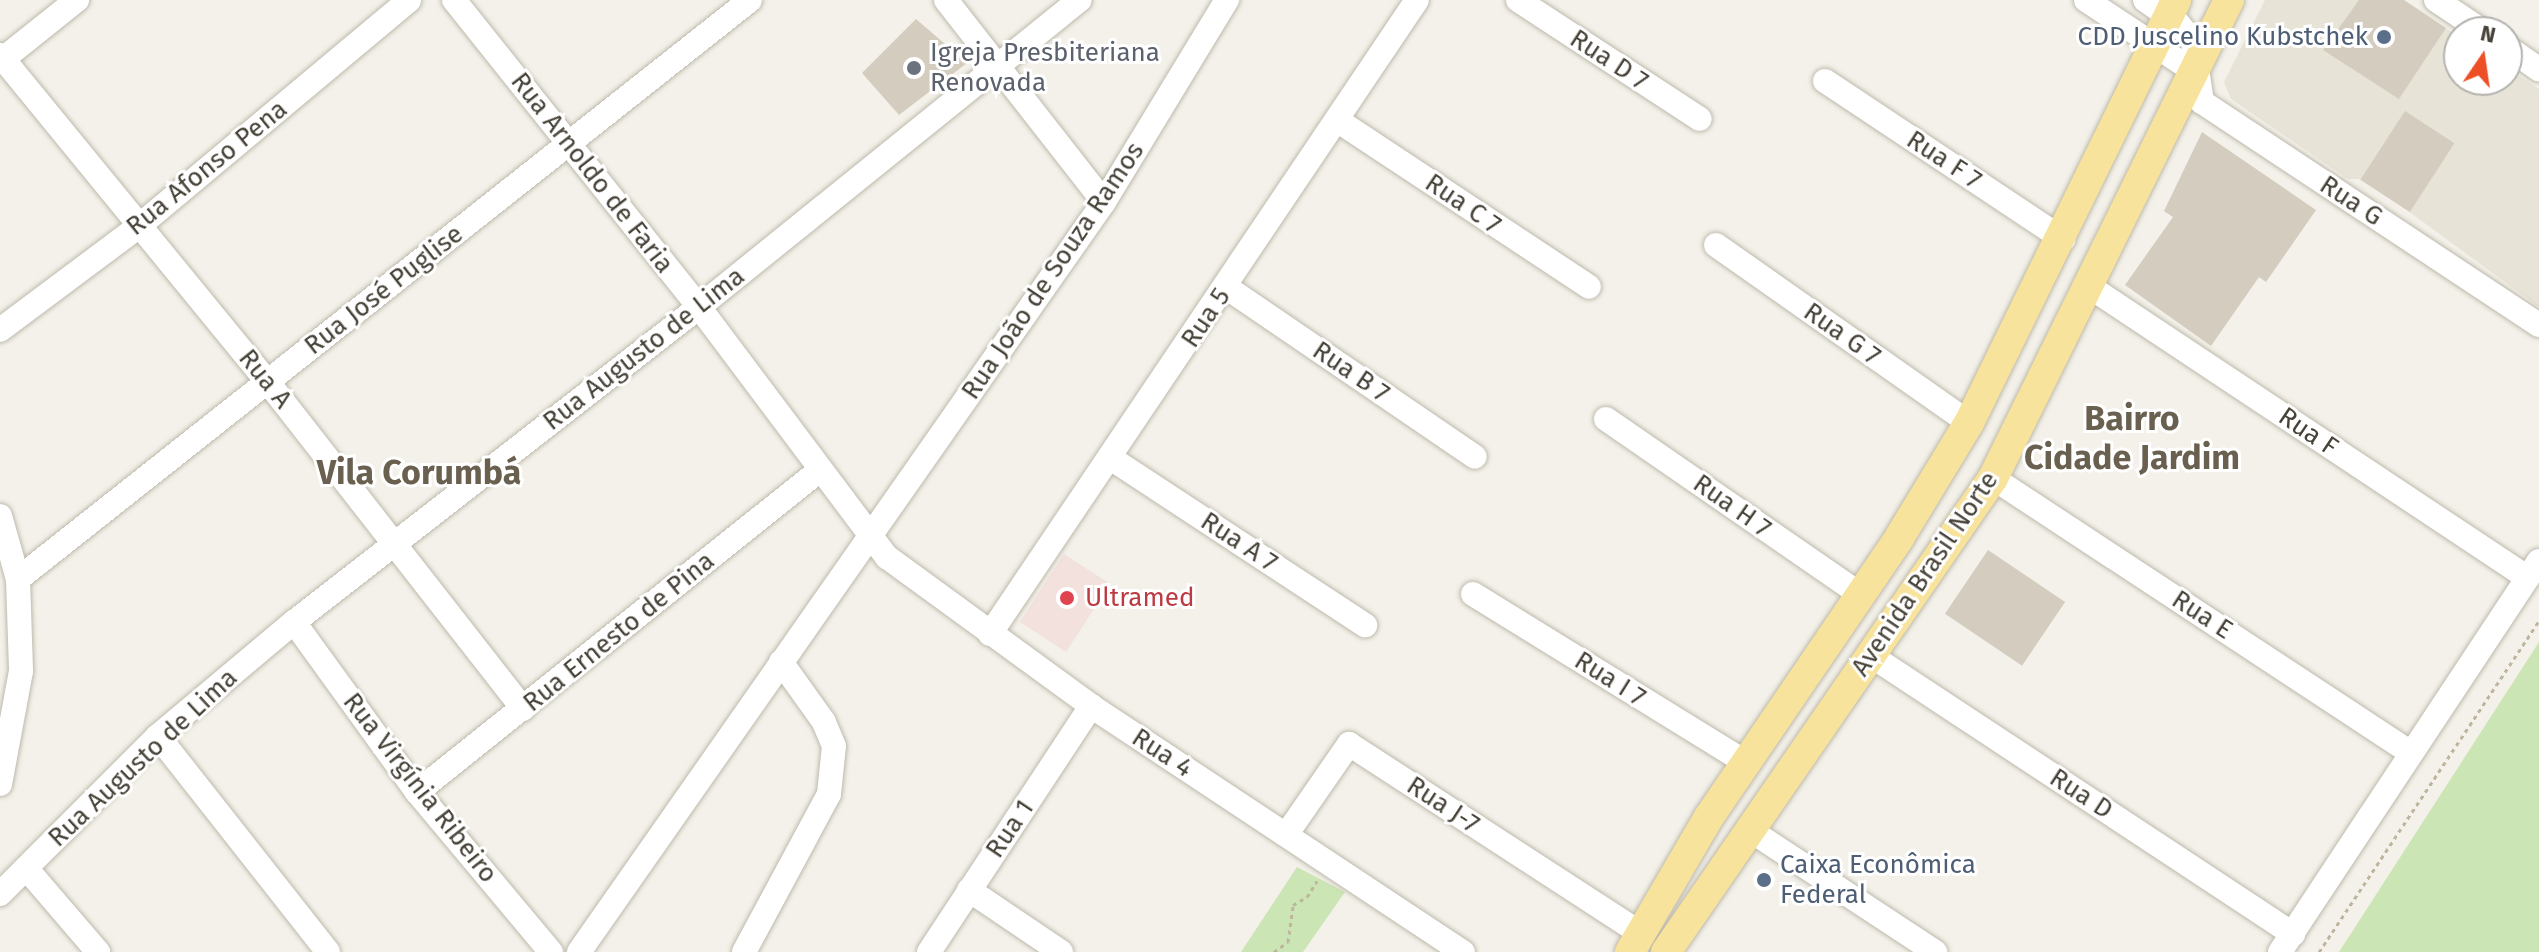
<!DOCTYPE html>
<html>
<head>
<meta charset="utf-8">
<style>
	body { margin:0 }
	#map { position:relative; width:2539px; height:952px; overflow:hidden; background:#f3f1e9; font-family:"Fira Sans",sans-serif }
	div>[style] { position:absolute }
	.residential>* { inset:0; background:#e7e3d7 }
	.medical>* { inset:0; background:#f3e1dd; transform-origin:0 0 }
	.green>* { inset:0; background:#cce5b4 }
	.building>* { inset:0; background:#d4cdbf; transform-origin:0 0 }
	.path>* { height:3px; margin-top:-1.5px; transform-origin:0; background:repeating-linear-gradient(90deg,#bfb59e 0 4px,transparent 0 8px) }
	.roads { filter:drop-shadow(0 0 2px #beb9ac) drop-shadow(0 0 2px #beb9ac) }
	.minor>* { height:24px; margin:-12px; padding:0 12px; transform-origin:12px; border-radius:12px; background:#fff }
	.major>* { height:30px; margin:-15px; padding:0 15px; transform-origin:15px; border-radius:15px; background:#f8e39d }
	.dots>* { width:22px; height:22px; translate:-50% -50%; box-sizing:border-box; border:4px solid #fff; border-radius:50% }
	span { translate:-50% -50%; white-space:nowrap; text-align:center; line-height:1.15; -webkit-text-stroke:6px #fff; paint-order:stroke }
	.service-label { font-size:26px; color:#4e5e75 }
	.right { translate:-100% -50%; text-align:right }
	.left { translate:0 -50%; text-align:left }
	.worship-label { font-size:26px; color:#5b616d }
	.street-label { font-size:26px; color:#474238 }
	.health-label { font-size:26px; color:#be3a42 }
	.district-label { font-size:34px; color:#69604f; font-weight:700 }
	.north { position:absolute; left:2443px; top:16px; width:80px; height:80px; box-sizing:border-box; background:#fff; border:2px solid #b5b3af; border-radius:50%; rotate:13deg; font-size:22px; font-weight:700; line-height:32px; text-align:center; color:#474238 }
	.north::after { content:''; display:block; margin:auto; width:28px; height:36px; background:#ed4f26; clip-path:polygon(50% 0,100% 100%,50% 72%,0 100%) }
</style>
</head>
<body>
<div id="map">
	<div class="residential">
		<i style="clip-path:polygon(2265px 0,2404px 0,2459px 37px,2459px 80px,2507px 80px,2507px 68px,2539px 89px,2539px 307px,2408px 211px,2360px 179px,2348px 179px,2231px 99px,2224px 82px)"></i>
	</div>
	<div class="medical">
		<i style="left:1064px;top:554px;width:55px;height:81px;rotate:33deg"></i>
	</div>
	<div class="green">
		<i style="clip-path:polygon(2539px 642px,2539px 952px,2339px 952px)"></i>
		<i style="clip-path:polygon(1297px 867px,1345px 892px,1303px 952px,1241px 952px)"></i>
	</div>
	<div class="building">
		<i style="clip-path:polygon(2359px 0,2404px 0,2446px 28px,2399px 99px,2323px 50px)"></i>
		<i style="clip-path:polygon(916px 19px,967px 63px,899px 115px,862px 73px)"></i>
		<i style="left:2405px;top:111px;width:59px;height:82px;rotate:33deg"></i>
		<i style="clip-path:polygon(2202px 132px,2316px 210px,2266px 282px,2259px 277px,2211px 346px,2125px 285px,2173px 217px,2164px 211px)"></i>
		<i style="left:1988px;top:550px;width:93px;height:77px;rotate:34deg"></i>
	</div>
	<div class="path">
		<i style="left:1274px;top:952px;width:17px;rotate:-36deg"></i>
		<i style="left:1288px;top:942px;width:37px;rotate:-82deg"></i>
		<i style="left:1293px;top:905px;width:16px;rotate:-30deg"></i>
		<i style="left:1307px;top:897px;width:19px;rotate:-58deg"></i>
		<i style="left:2319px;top:952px;width:397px;rotate:-56.4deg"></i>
	</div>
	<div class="roads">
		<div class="minor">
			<i style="left:454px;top:0;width:393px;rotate:51.4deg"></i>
			<i style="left:699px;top:307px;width:313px;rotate:53.1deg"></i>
			<i style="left:887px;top:557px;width:253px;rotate:36.1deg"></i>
			<i style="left:1091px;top:706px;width:446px;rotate:33.5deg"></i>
			<i style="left:946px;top:0;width:256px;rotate:52deg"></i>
			<i style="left:1518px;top:0;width:217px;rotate:33.2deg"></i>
			<i style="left:2086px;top:0;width:127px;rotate:33.4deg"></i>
			<i style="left:2145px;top:0;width:39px;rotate:35deg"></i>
			<i style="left:2177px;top:22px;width:26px;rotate:51deg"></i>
			<i style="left:2193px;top:42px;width:61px;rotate:81.5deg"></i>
			<i style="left:2202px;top:102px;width:404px;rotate:33.5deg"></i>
			<i style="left:2436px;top:0;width:58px;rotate:33.7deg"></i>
			<i style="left:2507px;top:47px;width:39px;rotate:35deg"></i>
			<i style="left:0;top:55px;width:421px;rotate:50.7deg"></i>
			<i style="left:267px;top:381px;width:416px;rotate:52deg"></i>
			<i style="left:3px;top:59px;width:95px;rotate:-38.6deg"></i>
			<i style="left:1825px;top:81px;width:286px;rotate:33.6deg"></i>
			<i style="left:1337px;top:120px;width:302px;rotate:33.5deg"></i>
			<i style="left:1716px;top:245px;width:309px;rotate:35.1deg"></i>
			<i style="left:2087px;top:285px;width:529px;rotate:33.6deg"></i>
			<i style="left:1226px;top:287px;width:301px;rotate:34.3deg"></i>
			<i style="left:0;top:330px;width:174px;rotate:-36.8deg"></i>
			<i style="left:139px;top:226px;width:352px;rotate:-39.9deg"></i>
			<i style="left:1606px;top:419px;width:306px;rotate:34.6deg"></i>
			<i style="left:1112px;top:459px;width:303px;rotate:33.3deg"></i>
			<i style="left:1993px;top:478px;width:500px;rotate:33.34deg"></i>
			<i style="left:0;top:516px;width:66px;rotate:74.1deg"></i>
			<i style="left:18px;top:579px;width:92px;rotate:88.1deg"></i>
			<i style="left:21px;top:671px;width:115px;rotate:100.5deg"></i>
			<i style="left:18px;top:579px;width:933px;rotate:-38.34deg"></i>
			<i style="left:1473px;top:594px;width:322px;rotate:31.7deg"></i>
			<i style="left:294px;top:622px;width:210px;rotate:54.1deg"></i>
			<i style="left:417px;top:792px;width:209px;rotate:50.1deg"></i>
			<i style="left:990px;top:634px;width:764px;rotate:-56.04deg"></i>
			<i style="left:1870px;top:655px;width:507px;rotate:33.41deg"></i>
			<i style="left:158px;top:736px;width:275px;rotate:51.8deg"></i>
			<i style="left:417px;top:792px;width:516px;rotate:-38.63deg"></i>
			<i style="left:1750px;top:830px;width:222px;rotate:33.4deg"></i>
			<i style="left:1286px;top:835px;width:111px;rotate:-55.3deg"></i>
			<i style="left:1349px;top:744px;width:334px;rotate:33deg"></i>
			<i style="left:26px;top:868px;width:111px;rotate:49.4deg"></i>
			<i style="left:969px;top:890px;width:111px;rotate:34deg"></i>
			<i style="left:0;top:894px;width:223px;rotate:-45deg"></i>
			<i style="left:158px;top:736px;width:177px;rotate:-40deg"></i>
			<i style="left:294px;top:622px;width:513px;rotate:-37.87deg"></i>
			<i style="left:699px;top:307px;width:489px;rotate:-38.9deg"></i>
			<i style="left:579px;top:952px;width:915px;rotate:-55.01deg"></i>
			<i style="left:1104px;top:202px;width:237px;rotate:-58.7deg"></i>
			<i style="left:744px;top:952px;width:179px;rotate:-61.7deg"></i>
			<i style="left:829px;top:794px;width:48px;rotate:-84.1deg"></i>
			<i style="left:834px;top:746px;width:26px;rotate:-113deg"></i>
			<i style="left:824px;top:722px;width:74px;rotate:-125.6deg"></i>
			<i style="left:929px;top:952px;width:295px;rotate:-56.6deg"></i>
			<i style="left:2280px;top:952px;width:469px;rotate:-56.5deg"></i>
		</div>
		<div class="major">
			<i style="left:1630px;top:952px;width:156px;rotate:-59.7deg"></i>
			<i style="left:1709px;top:817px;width:338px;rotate:-55.7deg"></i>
			<i style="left:1899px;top:538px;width:135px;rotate:-58.7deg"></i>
			<i style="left:1969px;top:423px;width:471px;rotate:-63.9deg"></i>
			<i style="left:1666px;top:952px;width:576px;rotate:-55.4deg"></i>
			<i style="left:1993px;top:478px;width:533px;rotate:-63.72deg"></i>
		</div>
	</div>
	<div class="dots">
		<i style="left:2384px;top:37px;background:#5c6f8a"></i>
		<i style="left:914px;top:68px;background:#6b7280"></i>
		<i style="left:1067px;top:598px;background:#e0444e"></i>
		<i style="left:1764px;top:880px;background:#5c6f8a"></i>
	</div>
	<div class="service-label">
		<span class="right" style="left:2368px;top:37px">CDD Juscelino Kubstchek</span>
		<span class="left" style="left:1780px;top:880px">Caixa Econômica<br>Federal</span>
	</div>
	<div class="worship-label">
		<span class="left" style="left:930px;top:68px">Igreja Presbiteriana<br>Renovada</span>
	</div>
	<div class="street-label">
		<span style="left:1609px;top:60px;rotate:33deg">Rua D 7</span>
		<span style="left:1944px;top:160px;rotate:33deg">Rua F 7</span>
		<span style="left:207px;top:168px;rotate:-39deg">Rua Afonso Pena</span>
		<span style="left:592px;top:173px;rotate:52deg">Rua Arnoldo de Faria</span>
		<span style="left:2351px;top:201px;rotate:33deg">Rua G</span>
		<span style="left:1463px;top:204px;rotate:34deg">Rua C 7</span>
		<span style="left:1053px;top:271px;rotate:-56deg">Rua João de Souza Ramos</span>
		<span style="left:384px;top:290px;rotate:-38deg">Rua José Puglise</span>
		<span style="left:1206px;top:318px;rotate:-56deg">Rua 5</span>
		<span style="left:1842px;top:334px;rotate:35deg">Rua G 7</span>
		<span style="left:644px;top:349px;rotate:-38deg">Rua Augusto de Lima</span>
		<span style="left:1351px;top:372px;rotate:34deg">Rua B 7</span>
		<span style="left:265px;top:379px;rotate:51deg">Rua A</span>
		<span style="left:2308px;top:432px;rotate:34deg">Rua F</span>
		<span style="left:1732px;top:506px;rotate:35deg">Rua H 7</span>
		<span style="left:1239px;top:542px;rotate:33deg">Rua A 7</span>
		<span style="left:1925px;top:574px;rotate:-56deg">Avenida Brasil Norte</span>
		<span style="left:2202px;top:615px;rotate:33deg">Rua E</span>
		<span style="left:619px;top:632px;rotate:-39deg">Rua Ernesto de Pina</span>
		<span style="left:1610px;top:679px;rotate:32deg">Rua I 7</span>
		<span style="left:1162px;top:753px;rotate:33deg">Rua 4</span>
		<span style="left:143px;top:758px;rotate:-43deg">Rua Augusto de Lima</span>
		<span style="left:420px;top:788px;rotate:52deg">Rua Virgínia Ribeiro</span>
		<span style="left:2081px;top:794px;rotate:33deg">Rua D</span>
		<span style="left:1443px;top:805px;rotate:33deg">Rua J-7</span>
		<span style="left:1010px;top:829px;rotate:-56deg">Rua 1</span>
	</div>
	<div class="health-label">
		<span class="left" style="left:1085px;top:598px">Ultramed</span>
	</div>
	<div class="district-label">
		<span style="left:2132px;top:438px">Bairro<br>Cidade Jardim</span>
		<span style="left:419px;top:473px">Vila Corumbá</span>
	</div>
	<div class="north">N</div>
</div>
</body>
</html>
